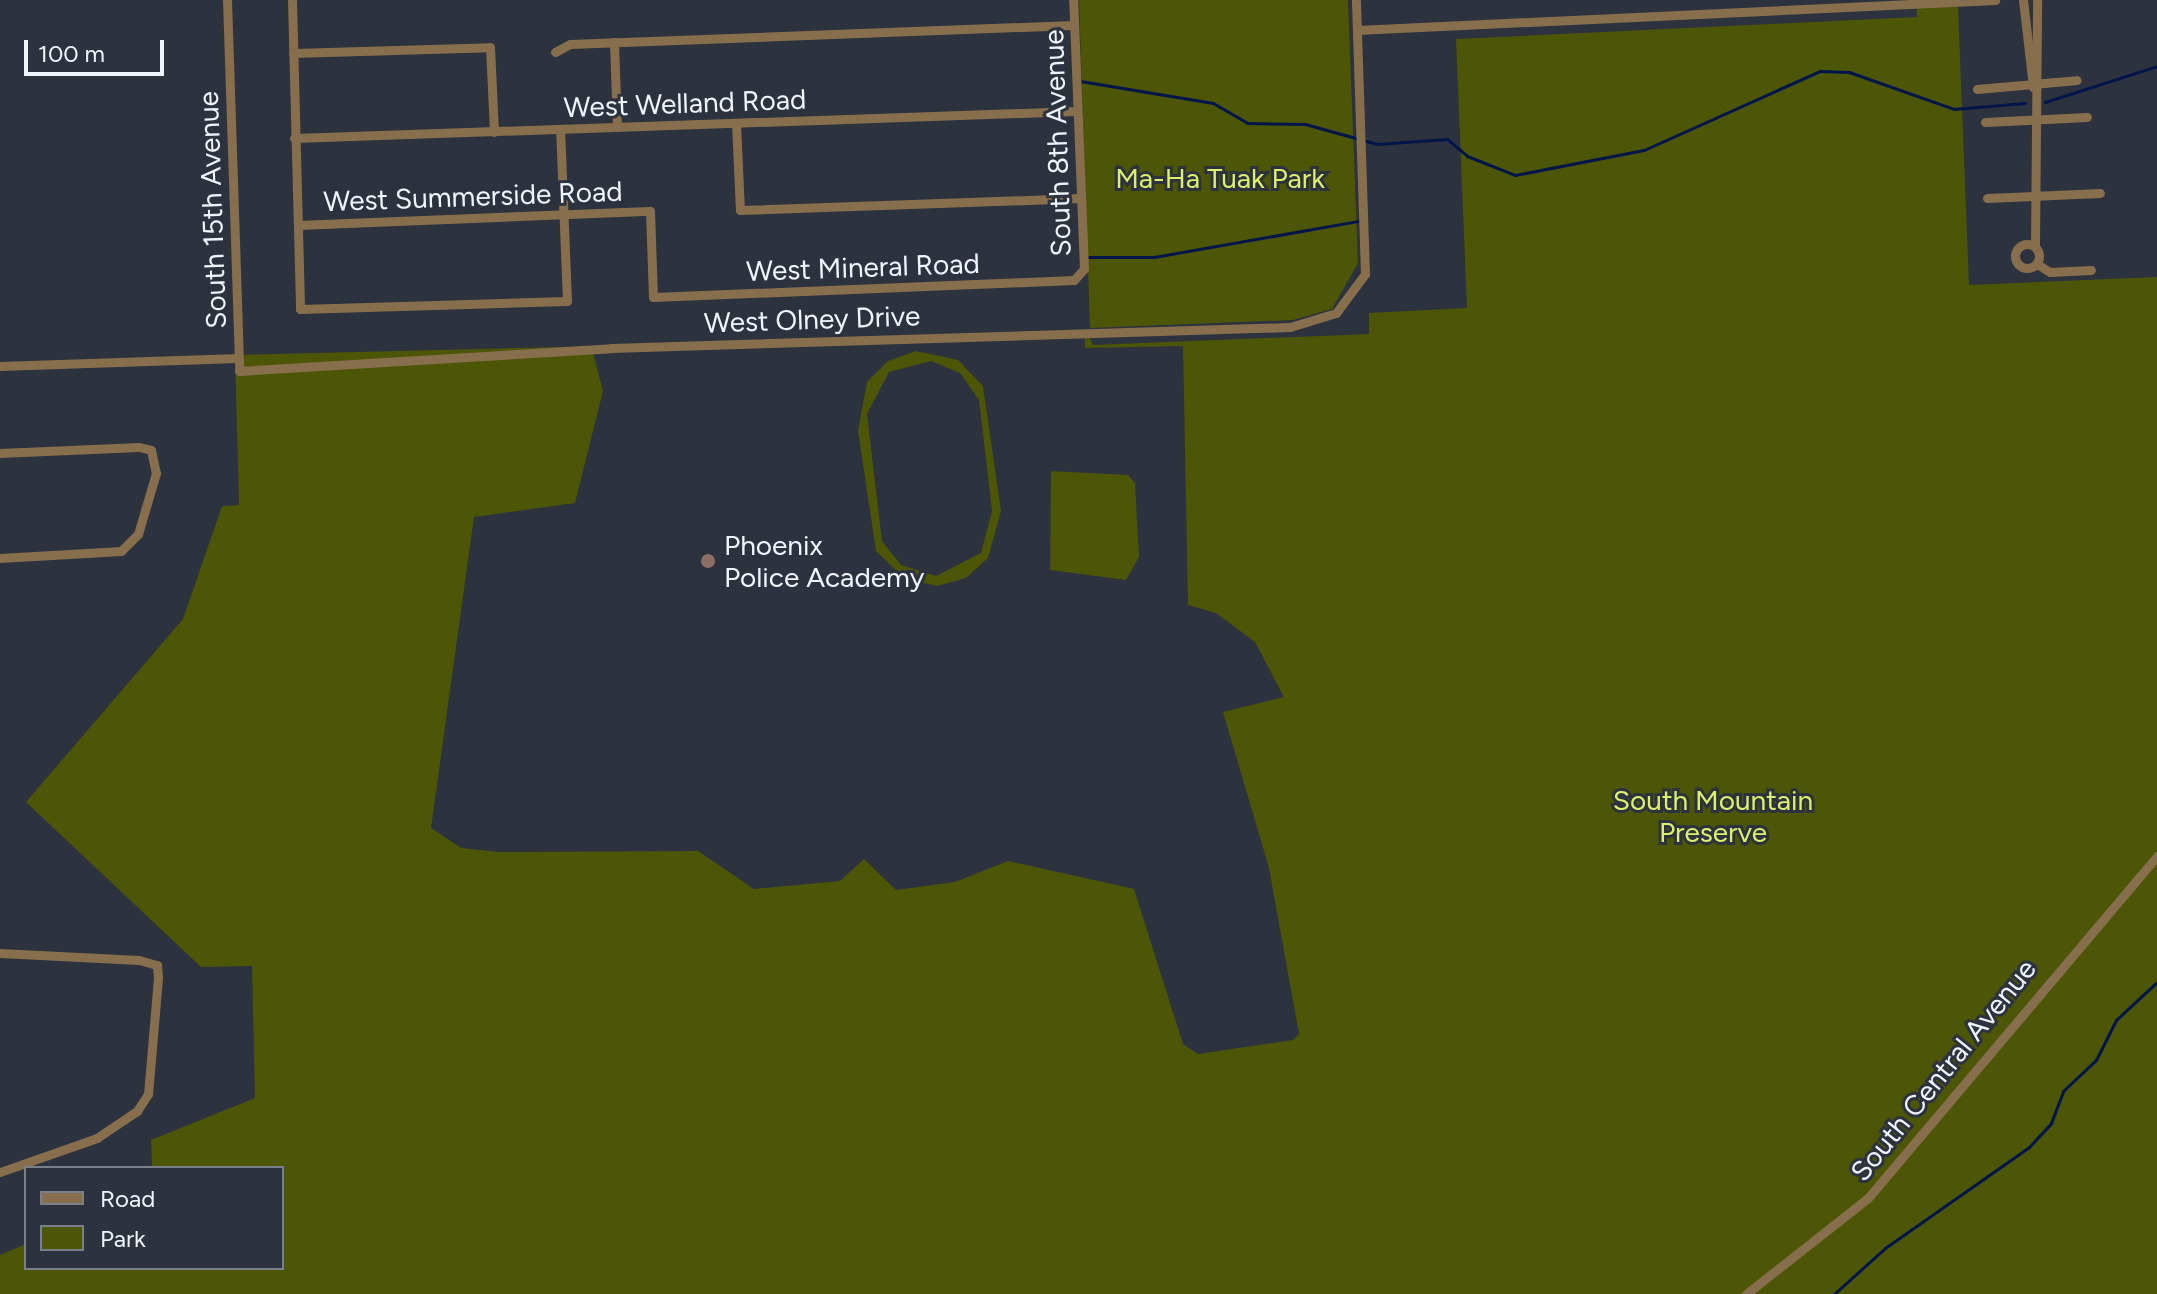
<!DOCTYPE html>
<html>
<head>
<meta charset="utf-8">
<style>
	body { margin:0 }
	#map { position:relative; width:2157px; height:1294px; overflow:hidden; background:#2c323e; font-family:Figtree,sans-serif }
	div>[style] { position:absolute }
	.green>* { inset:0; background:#4d5507 }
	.stream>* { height:3px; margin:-1.5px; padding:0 1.5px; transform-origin:1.5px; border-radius:1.5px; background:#00164a }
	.street>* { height:9px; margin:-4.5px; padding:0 4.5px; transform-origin:4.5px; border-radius:4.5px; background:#876e4d }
	.street>.ring { margin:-4.5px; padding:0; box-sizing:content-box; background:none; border:9px solid #876e4d; border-radius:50% }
	.dots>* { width:22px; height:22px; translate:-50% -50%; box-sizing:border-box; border:4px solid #2c323e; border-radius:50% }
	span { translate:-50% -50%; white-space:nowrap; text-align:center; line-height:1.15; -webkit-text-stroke:6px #2c323e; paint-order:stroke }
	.street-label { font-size:28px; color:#f0f4fd }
	.park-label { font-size:28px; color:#deef6c }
	.poi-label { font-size:28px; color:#f0f4fd }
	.left { translate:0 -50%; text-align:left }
	.legend { position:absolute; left:24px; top:1166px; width:260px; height:104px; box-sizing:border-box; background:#2c323e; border:2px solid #7a808a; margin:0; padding:10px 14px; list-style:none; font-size:24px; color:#f0f4fd }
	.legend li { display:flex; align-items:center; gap:16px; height:40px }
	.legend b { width:40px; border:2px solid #7a808a }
	.scale { position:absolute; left:24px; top:40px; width:140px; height:36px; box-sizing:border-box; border:4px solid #f0f4fd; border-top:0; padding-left:10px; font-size:24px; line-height:28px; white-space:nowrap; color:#f0f4fd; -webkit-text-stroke:6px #2c323e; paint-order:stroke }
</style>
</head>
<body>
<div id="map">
	<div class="green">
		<i style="clip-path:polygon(1079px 0,1348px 0,1358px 263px,1332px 309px,1293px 320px,1090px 328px)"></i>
		<i style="clip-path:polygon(evenodd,1958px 6px,1969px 285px,2157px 277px,2157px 1294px,0 1294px,0 1255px,26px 1244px,26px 1268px,282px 1268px,282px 1168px,152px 1168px,151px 1140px,255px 1098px,252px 966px,201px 967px,26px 802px,183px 619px,222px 506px,239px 505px,235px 355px,1088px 334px,1093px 345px,1369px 334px,1369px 313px,1467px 308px,1456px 39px,1917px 17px,1917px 7px,1958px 6px,1085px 337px,1085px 348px,1183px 346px,1188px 605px,1216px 613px,1255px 642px,1284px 697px,1223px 712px,1269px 868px,1299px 1034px,1293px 1040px,1198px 1054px,1183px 1044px,1134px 889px,1008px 861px,955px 882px,896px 890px,864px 859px,840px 881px,754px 889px,698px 851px,499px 852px,461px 848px,431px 828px,474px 517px,575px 503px,603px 391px,593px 353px,1085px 337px)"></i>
		<i style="clip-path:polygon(evenodd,916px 351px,958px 360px,983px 386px,1001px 511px,988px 558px,966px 578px,937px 586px,904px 578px,876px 551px,858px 431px,867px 382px,888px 361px,916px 351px,931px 361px,960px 373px,979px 400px,992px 511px,981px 553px,936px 576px,901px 565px,882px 541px,867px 414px,889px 372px,931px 361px)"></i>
		<i style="clip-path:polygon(1051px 471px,1128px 475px,1135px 483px,1139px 557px,1126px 580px,1050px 570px)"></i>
	</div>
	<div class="stream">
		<i style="left:1080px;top:81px;width:135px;rotate:9.4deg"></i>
		<i style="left:1213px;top:103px;width:39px;rotate:30deg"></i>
		<i style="left:1247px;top:123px;width:58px;rotate:1deg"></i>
		<i style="left:1305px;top:124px;width:75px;rotate:15.5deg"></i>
		<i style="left:1377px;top:144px;width:70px;rotate:-4.1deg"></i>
		<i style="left:1447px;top:139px;width:26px;rotate:40deg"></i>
		<i style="left:1467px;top:156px;width:52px;rotate:21.6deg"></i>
		<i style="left:1515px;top:175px;width:131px;rotate:-11deg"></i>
		<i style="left:1644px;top:150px;width:193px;rotate:-24.2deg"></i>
		<i style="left:1820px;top:71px;width:29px;rotate:2deg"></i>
		<i style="left:1849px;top:72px;width:111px;rotate:19.4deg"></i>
		<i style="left:1954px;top:109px;width:71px;rotate:-4.8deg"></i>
		<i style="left:2045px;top:102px;width:118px;rotate:-17.8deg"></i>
		<i style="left:1086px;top:257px;width:68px"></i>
		<i style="left:1154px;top:257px;width:208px;rotate:-10deg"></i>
		<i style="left:1834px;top:1294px;width:69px;rotate:-42deg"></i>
		<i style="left:1885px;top:1248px;width:176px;rotate:-35deg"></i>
		<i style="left:2029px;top:1147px;width:33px;rotate:-47deg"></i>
		<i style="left:2051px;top:1123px;width:34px;rotate:-69deg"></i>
		<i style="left:2063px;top:1091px;width:45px;rotate:-43.2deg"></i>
		<i style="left:2096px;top:1060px;width:45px;rotate:-63.4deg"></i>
		<i style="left:2116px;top:1020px;width:56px;rotate:-42.8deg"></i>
	</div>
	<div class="street">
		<i style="left:227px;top:0;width:371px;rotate:88.1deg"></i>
		<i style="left:239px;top:371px;width:373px;rotate:-3.5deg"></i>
		<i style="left:611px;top:348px;width:679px;rotate:-1.77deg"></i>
		<i style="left:1290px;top:327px;width:48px;rotate:-16.9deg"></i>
		<i style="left:1336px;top:313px;width:49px;rotate:-53.4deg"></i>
		<i style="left:1365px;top:274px;width:274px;rotate:-91.9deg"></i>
		<i style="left:292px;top:0;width:309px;rotate:88.5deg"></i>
		<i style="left:300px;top:309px;width:267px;rotate:-1.7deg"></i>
		<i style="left:567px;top:301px;width:171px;rotate:-92.3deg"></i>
		<i style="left:2023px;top:0;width:88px;rotate:83.4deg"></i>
		<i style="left:1357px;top:30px;width:639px;rotate:-2.69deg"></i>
		<i style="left:614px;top:42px;width:85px;rotate:88deg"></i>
		<i style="left:555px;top:52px;width:17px;rotate:-28deg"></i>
		<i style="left:570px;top:44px;width:504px;rotate:-2.16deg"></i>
		<i style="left:293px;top:53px;width:197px;rotate:-1.7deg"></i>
		<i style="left:490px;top:47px;width:85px;rotate:87.3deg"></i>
		<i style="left:1977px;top:89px;width:100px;rotate:-5.1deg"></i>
		<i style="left:1985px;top:122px;width:102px;rotate:-2.8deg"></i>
		<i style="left:736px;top:123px;width:87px;rotate:87.4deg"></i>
		<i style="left:740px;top:210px;width:341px;rotate:-2deg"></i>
		<i style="left:294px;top:138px;width:783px;rotate:-1.97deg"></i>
		<i style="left:1987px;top:198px;width:113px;rotate:-2.5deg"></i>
		<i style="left:298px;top:225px;width:352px;rotate:-2.3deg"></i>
		<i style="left:650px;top:211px;width:86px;rotate:88deg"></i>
		<i style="left:653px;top:297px;width:421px;rotate:-2.3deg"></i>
		<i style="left:1074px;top:280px;width:15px;rotate:-48deg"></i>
		<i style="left:1084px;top:269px;width:269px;rotate:-92.3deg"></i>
		<i class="ring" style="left:2015px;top:244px;width:15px;height:15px"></i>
		<i style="left:2035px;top:246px;width:246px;rotate:-89.5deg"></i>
		<i style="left:2037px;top:264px;width:15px;rotate:32deg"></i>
		<i style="left:2050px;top:272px;width:41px;rotate:-2.8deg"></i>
		<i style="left:0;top:366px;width:238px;rotate:-1.9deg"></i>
		<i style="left:0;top:453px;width:139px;rotate:-2.5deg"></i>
		<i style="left:139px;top:447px;width:12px;rotate:14deg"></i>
		<i style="left:151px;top:450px;width:24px;rotate:78deg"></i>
		<i style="left:156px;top:473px;width:64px;rotate:106.4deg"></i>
		<i style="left:138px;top:534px;width:24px;rotate:135deg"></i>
		<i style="left:121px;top:551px;width:121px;rotate:176.7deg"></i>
		<i style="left:0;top:953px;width:139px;rotate:2.9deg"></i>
		<i style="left:139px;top:960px;width:19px;rotate:16deg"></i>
		<i style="left:157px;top:965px;width:13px;rotate:86deg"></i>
		<i style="left:158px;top:978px;width:116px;rotate:94.9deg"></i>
		<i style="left:148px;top:1094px;width:20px;rotate:123deg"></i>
		<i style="left:137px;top:1111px;width:48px;rotate:146deg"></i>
		<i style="left:97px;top:1138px;width:103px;rotate:160.7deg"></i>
		<i style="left:1746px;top:1294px;width:155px;rotate:-38.2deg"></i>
		<i style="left:1868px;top:1198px;width:448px;rotate:-49.8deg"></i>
	</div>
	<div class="dots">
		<i style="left:708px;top:561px;background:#8d6e63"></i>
	</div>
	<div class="street-label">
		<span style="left:685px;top:103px;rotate:-2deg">West Welland Road</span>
		<span style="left:1057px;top:143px;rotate:-92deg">South 8th Avenue</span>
		<span style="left:473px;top:196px;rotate:-2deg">West Summerside Road</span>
		<span style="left:212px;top:210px;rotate:-92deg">South 15th Avenue</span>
		<span style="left:863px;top:267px;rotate:-2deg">West Mineral Road</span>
		<span style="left:812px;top:319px;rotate:-2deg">West Olney Drive</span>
		<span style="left:1943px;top:1070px;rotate:-51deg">South Central Avenue</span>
	</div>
	<div class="park-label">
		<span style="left:1220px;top:178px">Ma-Ha Tuak Park</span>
		<span style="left:1713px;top:816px">South Mountain<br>Preserve</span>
	</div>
	<div class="poi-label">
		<span class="left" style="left:724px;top:561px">Phoenix<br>Police Academy</span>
	</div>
	<ul class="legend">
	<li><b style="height:10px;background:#876e4d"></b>Road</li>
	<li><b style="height:22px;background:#4d5507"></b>Park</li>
	</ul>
	<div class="scale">100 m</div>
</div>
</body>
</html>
